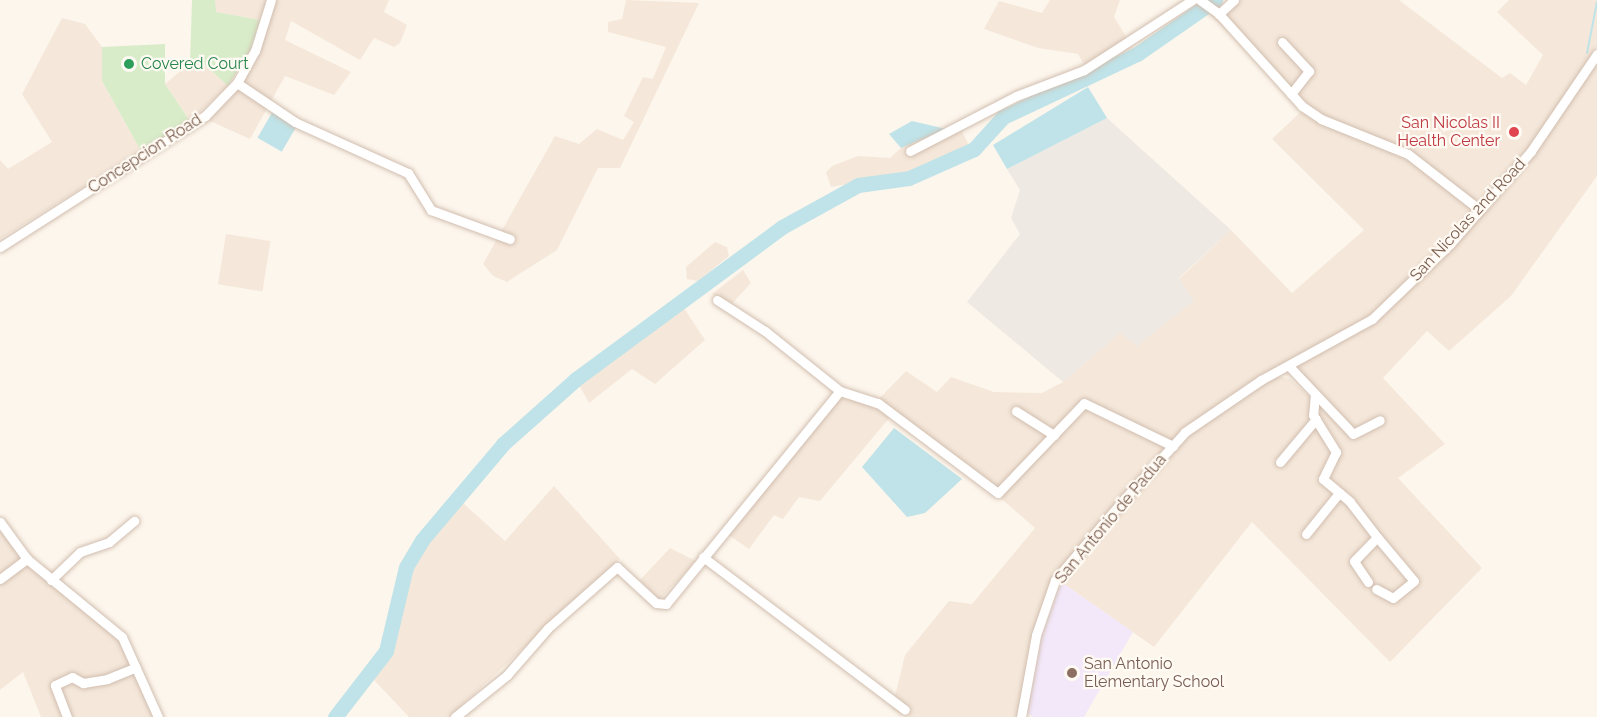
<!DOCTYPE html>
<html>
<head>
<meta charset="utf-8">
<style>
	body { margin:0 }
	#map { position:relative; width:1597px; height:717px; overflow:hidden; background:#fdf6ec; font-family:Raleway,sans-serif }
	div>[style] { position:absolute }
	.residential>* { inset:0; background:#f5e8da; transform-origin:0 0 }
	.industrial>* { inset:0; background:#efe9e4 }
	.education>* { inset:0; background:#f3e8fa }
	.green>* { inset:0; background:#d8ecc9 }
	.water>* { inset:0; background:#bfe3e8; transform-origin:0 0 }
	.stream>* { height:2px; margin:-1px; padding:0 1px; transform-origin:1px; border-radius:1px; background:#bfe3e8 }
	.river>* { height:15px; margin:-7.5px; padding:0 7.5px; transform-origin:7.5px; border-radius:7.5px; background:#bfe3e8 }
	.roads { filter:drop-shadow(0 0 2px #d1beb0) drop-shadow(0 0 2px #d1beb0) }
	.minor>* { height:9px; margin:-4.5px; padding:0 4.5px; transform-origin:4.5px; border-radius:4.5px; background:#fff }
	.dots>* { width:16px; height:16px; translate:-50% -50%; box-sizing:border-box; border:3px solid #fffaf3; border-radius:50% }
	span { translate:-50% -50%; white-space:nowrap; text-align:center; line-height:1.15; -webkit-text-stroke:4.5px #fffaf3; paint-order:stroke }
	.leisure-label { font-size:16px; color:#27864d }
	.left { translate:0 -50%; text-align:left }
	.health-label { font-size:16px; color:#be3a42 }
	.right { translate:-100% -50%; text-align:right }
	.street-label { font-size:16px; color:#7a5c4d }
	.education-label { font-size:16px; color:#785e54 }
</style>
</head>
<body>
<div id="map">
	<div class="residential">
		<i style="clip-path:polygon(215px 0,267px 0,260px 20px,215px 12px)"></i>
		<i style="clip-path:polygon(275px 0,389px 0,384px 12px,407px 25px,400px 43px,394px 47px,374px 38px,360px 60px,291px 21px,285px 40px,351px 72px,334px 95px,285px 76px,250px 139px,208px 120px,240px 87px,259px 53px)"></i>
		<i style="clip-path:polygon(626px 0,699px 3px,620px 168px,598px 168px,557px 250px,507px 282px,493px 276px,483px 264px,555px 136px,579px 144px,597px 129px,623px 140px,634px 122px,624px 116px,643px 77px,653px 79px,666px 47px,608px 32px,608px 22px,622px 19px)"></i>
		<i style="clip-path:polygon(1050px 0,1120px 0,1114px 17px,1133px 48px,1086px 68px,1078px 54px,1038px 48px,984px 29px,999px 1px,1042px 13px)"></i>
		<i style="clip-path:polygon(1229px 0,1399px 0,1502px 78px,1510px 73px,1526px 85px,1543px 55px,1497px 12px,1509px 0,1597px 0,1597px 47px,1528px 149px,1448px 241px,1370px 317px,1170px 442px,1086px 402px,998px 490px,877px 401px,906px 371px,937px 392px,951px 377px,994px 392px,1042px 393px,1063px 382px,1120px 333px,1193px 301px,1179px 279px,1231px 230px,1292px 293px,1364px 230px,1272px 139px,1307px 106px,1209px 14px)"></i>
		<i style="clip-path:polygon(62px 18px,85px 24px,102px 47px,102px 81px,141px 151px,0 239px,0 160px,8px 169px,52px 142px,22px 94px)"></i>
		<i style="clip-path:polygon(1597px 61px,1597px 176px,1511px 296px,1449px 351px,1427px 331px,1383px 378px,1445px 444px,1398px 478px,1482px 568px,1390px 662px,1252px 522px,1154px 647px,1061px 582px,1191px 434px,1266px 381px,1277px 376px,1290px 379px,1349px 432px,1297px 368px,1299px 364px,1375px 321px,1452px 246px)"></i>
		<i style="clip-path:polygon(202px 62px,228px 86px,190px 121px,165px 84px,190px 63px)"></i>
		<i style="clip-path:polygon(958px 124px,970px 147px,911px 173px,831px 187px,826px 172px,832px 166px,858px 156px,890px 158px,901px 148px)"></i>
		<i style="left:226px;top:234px;width:45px;height:51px;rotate:9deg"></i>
		<i style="clip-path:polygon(715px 242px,727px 247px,729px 256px,698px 281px,687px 279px,686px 267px)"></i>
		<i style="clip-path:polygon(743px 270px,751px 283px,730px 306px,712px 294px)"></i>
		<i style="clip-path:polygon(682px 305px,705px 340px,655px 384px,632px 369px,589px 403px,579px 385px)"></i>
		<i style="clip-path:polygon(840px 397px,876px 405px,890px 417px,820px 501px,799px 497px,783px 519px,774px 515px,749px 549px,727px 534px)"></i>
		<i style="clip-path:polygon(1083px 405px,1167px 447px,1053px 577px,1033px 633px,1017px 717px,906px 717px,892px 709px,905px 655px,949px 601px,972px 604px,1035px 528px,998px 496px,1056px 434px,1067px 430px)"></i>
		<i style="clip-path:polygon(554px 486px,620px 559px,449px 717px,409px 717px,374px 680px,389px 653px,398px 598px,426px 542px,463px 503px,505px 541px)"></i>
		<i style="clip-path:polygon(0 527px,22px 558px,120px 638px,155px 717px,41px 717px,23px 672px,0 690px)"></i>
		<i style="clip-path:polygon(670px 548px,696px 561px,659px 600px,640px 580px)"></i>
	</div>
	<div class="industrial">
		<i style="clip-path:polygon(1107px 118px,1231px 230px,1179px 278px,1194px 301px,1137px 346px,1120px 333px,1063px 382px,967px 302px,1020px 234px,1011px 218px,1020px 190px,1007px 169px)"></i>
	</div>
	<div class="education">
		<i style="clip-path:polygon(1061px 582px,1133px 632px,1084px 717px,1033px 717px,1026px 712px,1042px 634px)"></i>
	</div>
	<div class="green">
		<i style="clip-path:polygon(192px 0,215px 0,216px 12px,260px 20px,251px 49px,228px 86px,202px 62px,190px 63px)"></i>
		<i style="clip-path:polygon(165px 44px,165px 84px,190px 121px,141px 151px,102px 81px,102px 47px)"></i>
	</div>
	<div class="water">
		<i style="clip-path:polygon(1088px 87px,1107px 118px,1007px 169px,993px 145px)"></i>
		<i style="left:273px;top:111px;width:28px;height:31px;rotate:30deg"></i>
		<i style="clip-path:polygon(912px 121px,946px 129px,901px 148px,889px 134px)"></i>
		<i style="clip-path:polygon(894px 428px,962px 479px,925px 513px,907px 517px,862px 467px)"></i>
	</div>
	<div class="stream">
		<i style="left:1587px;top:53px;width:52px;rotate:-78.9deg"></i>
	</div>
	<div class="river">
		<i style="left:335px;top:717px;width:83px;rotate:-52.3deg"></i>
		<i style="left:386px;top:651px;width:86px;rotate:-76.6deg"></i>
		<i style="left:406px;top:567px;width:31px;rotate:-59deg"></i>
		<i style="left:422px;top:540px;width:126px;rotate:-49.8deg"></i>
		<i style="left:503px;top:444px;width:98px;rotate:-41.7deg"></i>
		<i style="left:576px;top:379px;width:256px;rotate:-36.4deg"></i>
		<i style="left:782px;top:227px;width:87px;rotate:-28.9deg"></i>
		<i style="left:858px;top:185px;width:51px;rotate:-7.8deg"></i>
		<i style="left:909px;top:178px;width:71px;rotate:-24deg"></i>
		<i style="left:974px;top:149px;width:43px;rotate:-47.8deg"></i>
		<i style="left:1003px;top:117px;width:148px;rotate:-25.2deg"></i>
		<i style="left:1137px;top:54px;width:95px;rotate:-34.7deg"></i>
	</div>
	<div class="roads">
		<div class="minor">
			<i style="left:1200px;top:0;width:24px;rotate:36deg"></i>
			<i style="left:1234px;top:0;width:21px;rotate:137deg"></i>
			<i style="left:1219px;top:14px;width:124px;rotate:47.9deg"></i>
			<i style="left:1302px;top:106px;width:23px;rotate:34deg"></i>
			<i style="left:1321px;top:119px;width:94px;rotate:21.9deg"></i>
			<i style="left:1408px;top:154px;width:91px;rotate:37.9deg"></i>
			<i style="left:1282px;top:42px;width:40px;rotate:47deg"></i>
			<i style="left:1309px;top:71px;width:29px;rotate:128deg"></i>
			<i style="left:237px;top:83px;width:70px;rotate:33.9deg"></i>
			<i style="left:295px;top:122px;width:124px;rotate:24.3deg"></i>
			<i style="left:408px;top:173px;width:44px;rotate:58.1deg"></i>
			<i style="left:431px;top:210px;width:84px;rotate:20.2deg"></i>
			<i style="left:910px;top:151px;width:119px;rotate:-27.4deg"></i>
			<i style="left:1016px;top:96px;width:73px;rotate:-20.9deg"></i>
			<i style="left:1084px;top:70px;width:129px;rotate:-32.9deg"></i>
			<i style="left:0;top:247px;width:243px;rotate:-32.6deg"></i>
			<i style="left:205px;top:116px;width:46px;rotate:-45.9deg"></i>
			<i style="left:237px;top:83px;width:37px;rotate:-61deg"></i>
			<i style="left:255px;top:51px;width:53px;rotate:-72.6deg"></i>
			<i style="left:717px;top:300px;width:57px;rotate:32.9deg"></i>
			<i style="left:765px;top:331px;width:96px;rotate:38.7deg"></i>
			<i style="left:1289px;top:366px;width:93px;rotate:46.7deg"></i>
			<i style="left:1353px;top:434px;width:30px;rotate:-27deg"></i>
			<i style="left:1315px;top:394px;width:21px;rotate:95deg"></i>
			<i style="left:1313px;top:415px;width:44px;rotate:58.1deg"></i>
			<i style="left:1336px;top:452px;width:30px;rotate:116deg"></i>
			<i style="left:1323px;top:479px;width:35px;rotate:40deg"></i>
			<i style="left:1350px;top:502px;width:44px;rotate:52.4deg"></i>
			<i style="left:1016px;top:411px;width:45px;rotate:32.3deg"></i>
			<i style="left:1280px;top:462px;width:56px;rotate:-50.1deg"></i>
			<i style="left:0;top:522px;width:46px;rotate:53.9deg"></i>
			<i style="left:27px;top:559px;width:123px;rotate:39.4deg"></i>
			<i style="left:122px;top:637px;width:88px;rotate:65.8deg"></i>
			<i style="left:1306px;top:534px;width:53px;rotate:-51.2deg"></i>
			<i style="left:703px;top:557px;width:253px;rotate:37.1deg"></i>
			<i style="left:0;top:579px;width:34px;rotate:-37deg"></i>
			<i style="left:51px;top:580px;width:40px;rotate:-44deg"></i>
			<i style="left:80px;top:552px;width:31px;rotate:-19deg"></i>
			<i style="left:109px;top:542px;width:33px;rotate:-40deg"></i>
			<i style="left:1368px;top:582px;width:25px;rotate:-124deg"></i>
			<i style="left:1354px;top:561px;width:33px;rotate:-46deg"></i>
			<i style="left:1377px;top:537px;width:57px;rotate:49.9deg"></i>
			<i style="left:1414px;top:581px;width:27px;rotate:141deg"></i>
			<i style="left:1393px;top:598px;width:19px;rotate:-152deg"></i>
			<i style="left:67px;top:717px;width:34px;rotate:-111deg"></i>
			<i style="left:55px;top:685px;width:19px;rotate:-25deg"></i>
			<i style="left:72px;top:677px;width:13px;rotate:29deg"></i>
			<i style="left:83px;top:683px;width:24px;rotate:-9deg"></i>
			<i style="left:107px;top:679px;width:31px;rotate:-22deg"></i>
			<i style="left:455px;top:717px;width:67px;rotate:-38.9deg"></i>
			<i style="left:507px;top:675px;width:62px;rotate:-48.9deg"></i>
			<i style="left:548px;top:628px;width:92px;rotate:-41.5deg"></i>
			<i style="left:617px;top:567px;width:53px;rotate:42.7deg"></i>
			<i style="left:656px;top:603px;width:10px;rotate:6deg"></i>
			<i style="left:666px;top:604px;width:275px;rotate:-50.8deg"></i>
			<i style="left:840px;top:391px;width:40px;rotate:18deg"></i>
			<i style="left:878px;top:403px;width:150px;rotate:36.9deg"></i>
			<i style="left:998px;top:493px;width:124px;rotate:-46.3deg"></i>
			<i style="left:1084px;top:403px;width:99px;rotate:25.8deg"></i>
			<i style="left:1021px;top:717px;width:83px;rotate:-79.6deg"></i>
			<i style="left:1036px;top:635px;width:58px;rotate:-70.9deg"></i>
			<i style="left:1055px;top:580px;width:108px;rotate:-49.5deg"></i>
			<i style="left:1125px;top:498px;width:89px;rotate:-47.7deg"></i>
			<i style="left:1185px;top:432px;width:92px;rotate:-34.4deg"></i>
			<i style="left:1261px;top:380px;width:127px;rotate:-28.8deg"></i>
			<i style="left:1372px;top:319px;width:108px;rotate:-43.9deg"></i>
			<i style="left:1450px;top:244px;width:123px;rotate:-48.9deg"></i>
			<i style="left:1531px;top:151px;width:117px;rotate:-55.8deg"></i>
		</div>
	</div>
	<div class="dots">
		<i style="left:129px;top:64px;background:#2e9e5b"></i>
		<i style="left:1514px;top:132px;background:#e0444e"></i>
		<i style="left:1072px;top:673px;background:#8d6e63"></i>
	</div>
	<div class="leisure-label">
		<span class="left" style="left:141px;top:64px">Covered Court</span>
	</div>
	<div class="health-label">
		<span class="right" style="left:1500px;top:132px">San Nicolas II<br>Health Center</span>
	</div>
	<div class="street-label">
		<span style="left:145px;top:154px;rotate:-33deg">Concepcion Road</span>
		<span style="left:1468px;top:220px;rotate:-47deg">San Nicolas 2nd Road</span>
		<span style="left:1111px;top:519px;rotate:-50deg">San Antonio de Padua</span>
	</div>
	<div class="education-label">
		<span class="left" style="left:1084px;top:673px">San Antonio<br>Elementary School</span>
	</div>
</div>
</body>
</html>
